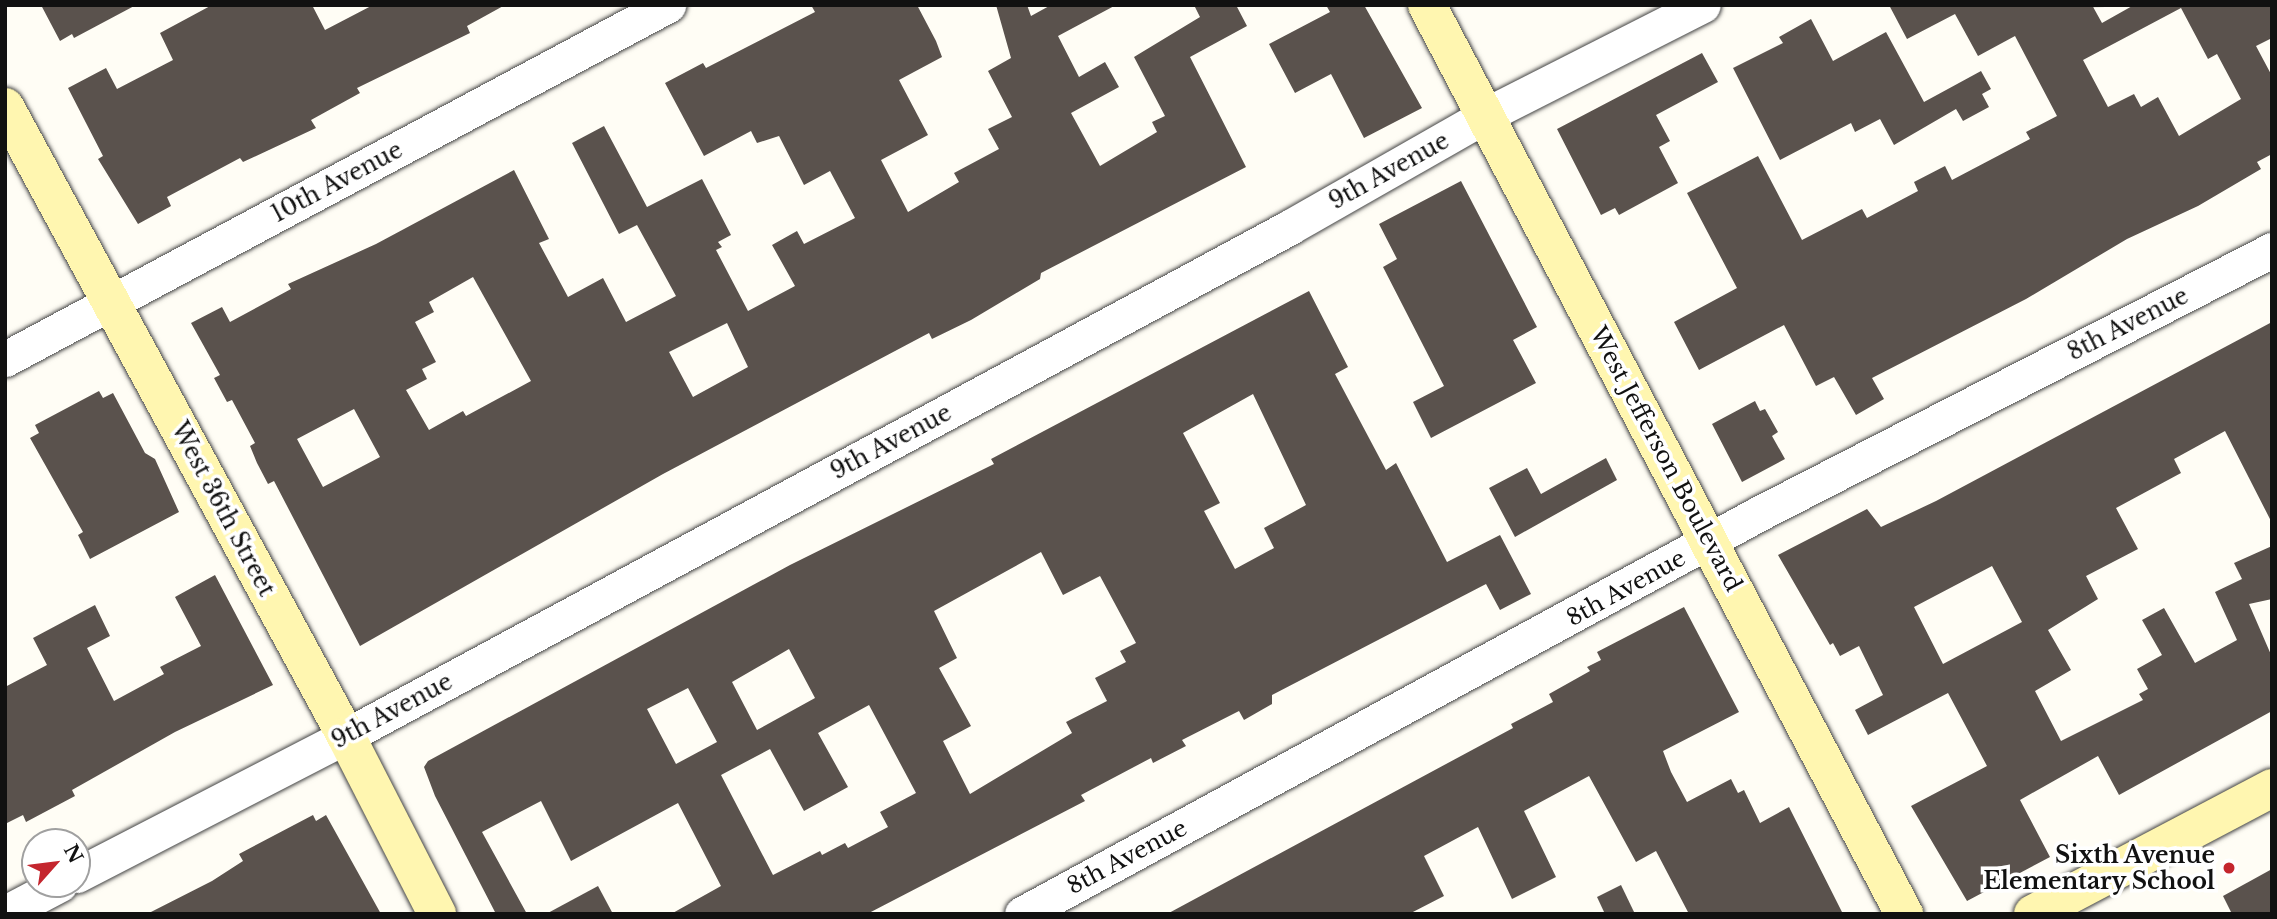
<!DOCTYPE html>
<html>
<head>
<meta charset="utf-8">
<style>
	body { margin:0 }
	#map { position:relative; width:2277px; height:919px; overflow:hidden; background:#fffdf5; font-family:"Libre Baskerville",serif }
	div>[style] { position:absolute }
	.building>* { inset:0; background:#5a524d }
	.roads { filter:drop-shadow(0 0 2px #444) drop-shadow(0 0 2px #444) }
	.street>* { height:35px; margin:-17.5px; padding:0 17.5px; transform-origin:17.5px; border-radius:17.5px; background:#fff }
	.secondary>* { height:38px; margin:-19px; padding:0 19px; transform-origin:19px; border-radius:19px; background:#fff6b0 }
	.dots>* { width:19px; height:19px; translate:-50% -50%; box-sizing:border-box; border:4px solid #fff; border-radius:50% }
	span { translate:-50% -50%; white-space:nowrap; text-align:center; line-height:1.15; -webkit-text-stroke:7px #fff; paint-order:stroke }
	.street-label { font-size:23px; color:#111 }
	.poi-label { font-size:23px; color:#111; font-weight:700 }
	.right { translate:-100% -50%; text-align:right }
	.frame { position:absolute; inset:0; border:7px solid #111; pointer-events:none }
	.north { position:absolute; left:21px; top:828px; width:70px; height:70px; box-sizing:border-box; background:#fff; border:2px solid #a0a0a0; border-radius:50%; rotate:62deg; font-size:19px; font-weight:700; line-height:28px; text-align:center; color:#111 }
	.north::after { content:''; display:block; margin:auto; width:24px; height:32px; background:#c4262e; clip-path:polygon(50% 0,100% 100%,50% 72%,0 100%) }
</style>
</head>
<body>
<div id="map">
	<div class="building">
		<i style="clip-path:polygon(41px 5px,136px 5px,74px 38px,72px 34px,60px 41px)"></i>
		<i style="clip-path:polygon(212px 5px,312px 5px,325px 30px,373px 5px,505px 5px,467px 26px,470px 33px,357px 88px,360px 93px,311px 120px,316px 128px,243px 162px,240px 158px,167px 197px,171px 206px,138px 224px,98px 159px,103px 156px,68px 88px,106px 68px,117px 89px,173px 60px,160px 33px)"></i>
		<i style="clip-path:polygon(evenodd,811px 5px,917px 5px,936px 41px,942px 57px,899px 80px,928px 135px,881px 160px,908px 212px,959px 182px,954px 173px,999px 149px,988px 129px,1012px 117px,988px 71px,1011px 58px,996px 5px,1027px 5px,1031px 16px,1051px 5px,1116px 5px,1058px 36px,1079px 77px,1105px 62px,1119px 87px,1071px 113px,1100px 166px,1157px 132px,1152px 122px,1165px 116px,1134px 57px,1200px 17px,1194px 5px,1236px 5px,1247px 26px,1190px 57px,1246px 167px,1041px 273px,1040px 279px,971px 320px,932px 339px,929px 333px,663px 474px,360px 646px,274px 481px,268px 484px,257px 463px,250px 446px,255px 443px,232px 400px,227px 402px,214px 378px,220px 375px,191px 323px,222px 307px,230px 322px,291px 289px,288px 284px,376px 244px,514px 170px,549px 239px,539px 243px,568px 297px,603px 278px,626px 322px,676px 296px,637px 225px,619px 234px,572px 143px,604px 126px,647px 207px,702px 179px,731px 235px,718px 242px,722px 247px,716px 250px,748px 311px,795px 286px,772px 245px,797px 231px,804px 244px,855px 218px,830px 171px,804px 185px,779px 136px,757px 143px,751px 131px,704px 156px,665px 83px,703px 63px,706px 68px,815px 12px,811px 5px,473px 277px,531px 381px,466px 416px,463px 411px,429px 430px,406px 390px,427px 379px,422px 369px,436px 362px,415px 322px,434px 312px,429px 302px,473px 277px,811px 5px,727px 323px,748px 367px,693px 397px,669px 352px,727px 323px,811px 5px,354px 409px,380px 457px,323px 487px,297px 439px,354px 409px)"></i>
		<i style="clip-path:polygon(1326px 5px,1364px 5px,1422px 108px,1364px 138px,1331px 74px,1295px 93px,1269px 44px,1330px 12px)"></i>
		<i style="clip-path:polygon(evenodd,1889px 5px,2092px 5px,2102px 23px,2134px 5px,2272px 5px,2272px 38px,2256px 46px,2272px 76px,2272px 154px,2257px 162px,2261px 169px,2198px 206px,2127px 239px,2026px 299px,1872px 378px,1884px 399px,1856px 415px,1834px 377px,1816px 386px,1784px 325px,1699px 370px,1674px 322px,1737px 288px,1687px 193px,1758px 156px,1802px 240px,1862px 209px,1867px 218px,1918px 191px,1914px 182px,1945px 166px,1952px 180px,2030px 139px,2026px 132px,2057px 116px,2015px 36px,1978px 56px,1955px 14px,1907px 39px,1889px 5px,2181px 8px,2208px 59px,2217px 54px,2241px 99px,2179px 136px,2158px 97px,2141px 107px,2134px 94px,2108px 107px,2083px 60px,2181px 8px)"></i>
		<i style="clip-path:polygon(1811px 19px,1833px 61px,1886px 32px,1924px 102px,1981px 71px,1991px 89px,1982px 94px,1989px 107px,1963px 121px,1956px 109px,1894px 145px,1880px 119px,1855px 132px,1851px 123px,1780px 160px,1733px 68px,1783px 43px,1779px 37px)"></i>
		<i style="clip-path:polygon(1702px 53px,1718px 82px,1656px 115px,1670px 141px,1659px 147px,1678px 183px,1619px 215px,1615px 208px,1601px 215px,1557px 129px)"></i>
		<i style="clip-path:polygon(1461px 181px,1537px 327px,1513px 340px,1536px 383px,1431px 438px,1413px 402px,1444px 386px,1383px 267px,1397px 259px,1379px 224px)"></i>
		<i style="clip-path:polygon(evenodd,1309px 291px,1348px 367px,1335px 374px,1386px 470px,1396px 463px,1447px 562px,1500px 535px,1531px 594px,1500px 610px,1486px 584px,1272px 695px,1272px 704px,1244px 720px,1239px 711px,1182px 740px,1186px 746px,1153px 763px,1151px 758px,1081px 795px,1085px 801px,867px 914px,671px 914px,721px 886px,678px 803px,571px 861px,541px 801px,482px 832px,527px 914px,496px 914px,435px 796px,424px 767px,428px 761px,790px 565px,994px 464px,991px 459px,1309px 291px,1253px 394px,1306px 505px,1264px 528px,1274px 548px,1235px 569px,1204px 511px,1220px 503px,1183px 433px,1253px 394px,1309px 291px,1041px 552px,1063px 595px,1100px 576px,1136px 643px,1120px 651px,1126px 662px,1095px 678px,1107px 701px,1066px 722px,1072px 733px,970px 794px,943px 741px,971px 726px,939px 668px,957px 658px,934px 611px,1041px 552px,1309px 291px,789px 649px,815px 698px,757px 730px,732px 682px,789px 649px,1309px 291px,688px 688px,717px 742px,676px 764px,647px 709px,688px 688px,1309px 291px,869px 705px,916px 793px,880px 812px,888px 827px,848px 848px,845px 843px,822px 855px,820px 851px,773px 875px,721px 775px,770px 749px,804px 811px,848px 787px,818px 733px,869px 705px)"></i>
		<i style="clip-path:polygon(evenodd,2272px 322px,2272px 523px,2225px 431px,2174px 459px,2181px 473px,2116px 508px,2138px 549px,2086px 576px,2098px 599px,2048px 630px,2071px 670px,2035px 691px,2061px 741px,2143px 700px,2139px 694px,2148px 689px,2137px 669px,2162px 655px,2142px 620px,2164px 608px,2195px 663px,2237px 640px,2215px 592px,2242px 579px,2234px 563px,2272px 546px,2272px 599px,2249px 604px,2272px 657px,2272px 711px,2119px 795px,2098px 756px,2020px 800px,2050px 857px,1967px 901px,1911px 806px,1987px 766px,1948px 693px,1868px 735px,1855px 710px,1883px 695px,1859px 646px,1840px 656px,1833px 643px,1830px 645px,1778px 555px,1867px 509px,1881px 527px,1936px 501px,2272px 322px,1992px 566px,2022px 622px,1943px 664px,1914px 607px,1992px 566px)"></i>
		<i style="clip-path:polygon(99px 391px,103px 398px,113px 393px,145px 453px,155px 459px,179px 512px,90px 559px,78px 535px,83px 532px,30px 438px,39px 433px,35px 425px)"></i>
		<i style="clip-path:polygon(1755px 401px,1760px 411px,1765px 409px,1778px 432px,1772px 436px,1785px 459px,1742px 482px,1712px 424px)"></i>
		<i style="clip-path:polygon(1606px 458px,1617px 480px,1515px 537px,1489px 488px,1527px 468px,1541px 494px)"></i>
		<i style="clip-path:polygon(215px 575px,273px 685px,175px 732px,72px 790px,75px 796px,26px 822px,23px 815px,5px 824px,5px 687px,47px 665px,33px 638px,95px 605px,110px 636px,87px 648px,114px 701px,164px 674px,160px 667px,201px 646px,175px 597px)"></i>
		<i style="clip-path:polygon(1684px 607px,1739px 712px,1663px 751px,1671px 772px,1687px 802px,1731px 779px,1738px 793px,1744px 790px,1760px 823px,1789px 807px,1843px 914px,1689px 914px,1656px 851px,1636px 862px,1589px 776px,1524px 811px,1556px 877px,1512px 899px,1478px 827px,1424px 856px,1444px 896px,1409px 914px,1167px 914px,1513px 728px,1511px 724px,1553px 702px,1549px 694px,1590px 671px,1587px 667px,1601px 660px,1597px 652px)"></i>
		<i style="clip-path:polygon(313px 815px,316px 821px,326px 815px,381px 914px,147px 914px,212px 881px,243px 861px,239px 854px)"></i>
		<i style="clip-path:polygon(2272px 869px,2272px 914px,2232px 914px,2223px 896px)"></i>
		<i style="clip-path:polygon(1621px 885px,1635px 914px,1605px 914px,1597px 897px)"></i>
		<i style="clip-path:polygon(598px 886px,613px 914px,546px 914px)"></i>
	</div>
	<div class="roads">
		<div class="street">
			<i style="left:5px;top:359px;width:752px;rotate:-28.1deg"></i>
			<i style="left:77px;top:875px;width:303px;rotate:-27.3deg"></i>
			<i style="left:346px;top:736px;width:1072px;rotate:-28.33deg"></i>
			<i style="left:1290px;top:227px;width:226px;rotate:-29.7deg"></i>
			<i style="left:1486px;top:115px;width:243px;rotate:-26.9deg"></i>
			<i style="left:5px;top:913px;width:62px;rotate:-27.8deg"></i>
			<i style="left:1022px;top:914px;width:840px;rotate:-28.52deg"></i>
			<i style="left:1760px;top:513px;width:576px;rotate:-27.19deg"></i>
		</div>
		<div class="secondary">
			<i style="left:1427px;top:5px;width:1027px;rotate:62.31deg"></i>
			<i style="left:5px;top:107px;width:715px;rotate:61.54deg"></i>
			<i style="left:346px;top:736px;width:200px;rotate:62.9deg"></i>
			<i style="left:2033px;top:914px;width:270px;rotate:-27.8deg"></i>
		</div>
	</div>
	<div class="dots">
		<i style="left:2229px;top:868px;background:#c4262e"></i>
	</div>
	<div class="street-label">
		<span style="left:1389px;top:171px;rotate:-29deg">9th Avenue</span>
		<span style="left:337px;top:182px;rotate:-28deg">10th Avenue</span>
		<span style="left:2128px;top:324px;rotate:-27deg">8th Avenue</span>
		<span style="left:891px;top:442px;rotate:-28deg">9th Avenue</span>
		<span style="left:1666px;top:459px;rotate:62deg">West Jefferson Boulevard</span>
		<span style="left:223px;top:509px;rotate:62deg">West 36th Street</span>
		<span style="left:1626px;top:588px;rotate:-29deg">8th Avenue</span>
		<span style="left:392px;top:711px;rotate:-28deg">9th Avenue</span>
		<span style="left:1127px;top:857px;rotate:-28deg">8th Avenue</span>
	</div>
	<div class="poi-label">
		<span class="right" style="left:2215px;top:868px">Sixth Avenue<br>Elementary School</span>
	</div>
	<div class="frame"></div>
	<div class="north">N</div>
</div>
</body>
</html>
